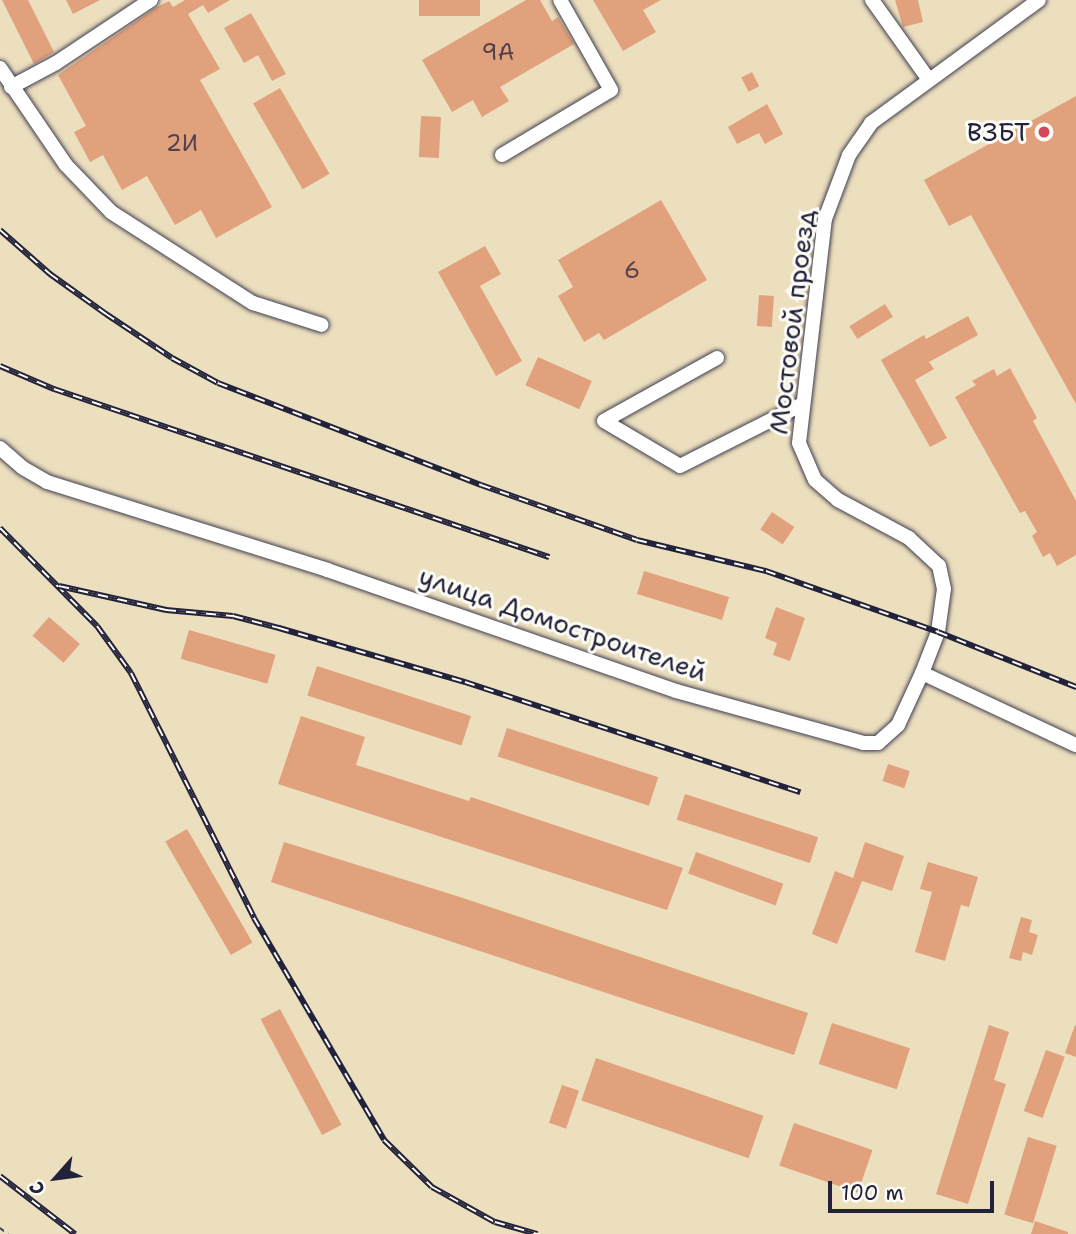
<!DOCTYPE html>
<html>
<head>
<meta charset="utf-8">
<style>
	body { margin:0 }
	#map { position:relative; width:1076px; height:1234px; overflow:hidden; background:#ecdfbe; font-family:"Shantell Sans",sans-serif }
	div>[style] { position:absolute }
	.building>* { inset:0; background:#e2a17d; transform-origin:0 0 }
	.path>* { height:2px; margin-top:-1px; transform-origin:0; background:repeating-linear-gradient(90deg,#403e4f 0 5px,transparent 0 10px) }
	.roads { filter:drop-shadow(0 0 2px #403e4f) drop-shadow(0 0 2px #403e4f) }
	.minor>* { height:14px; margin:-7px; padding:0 7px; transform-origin:7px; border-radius:7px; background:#fff }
	.rail>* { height:6px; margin-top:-3px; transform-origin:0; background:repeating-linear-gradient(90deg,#fdfcf7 0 10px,#22223b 0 20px); box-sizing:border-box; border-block:2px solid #22223b }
	.dots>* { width:19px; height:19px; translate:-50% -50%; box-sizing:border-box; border:4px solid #fdfcf7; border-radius:50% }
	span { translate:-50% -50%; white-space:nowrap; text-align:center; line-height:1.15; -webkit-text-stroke:6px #fdfcf7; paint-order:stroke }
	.number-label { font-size:23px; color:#52424c }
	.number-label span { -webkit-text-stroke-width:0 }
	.poi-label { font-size:26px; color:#22223b }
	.right { translate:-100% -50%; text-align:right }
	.street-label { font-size:26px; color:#22223b }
	.north { position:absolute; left:21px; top:1143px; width:70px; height:70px; -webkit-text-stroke:5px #fdfcf7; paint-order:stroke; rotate:242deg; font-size:19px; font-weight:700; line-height:28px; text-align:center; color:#22223b }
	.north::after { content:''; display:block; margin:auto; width:24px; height:32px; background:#22223b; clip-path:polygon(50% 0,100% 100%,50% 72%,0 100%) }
	.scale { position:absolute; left:828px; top:1181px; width:166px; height:32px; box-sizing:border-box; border:4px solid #22223b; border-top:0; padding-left:9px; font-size:21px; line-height:24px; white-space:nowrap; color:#22223b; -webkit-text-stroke:5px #fdfcf7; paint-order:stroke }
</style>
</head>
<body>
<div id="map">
	<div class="building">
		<i style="clip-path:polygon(2px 0,28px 0,54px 52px,34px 64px)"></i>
		<i style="clip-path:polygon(66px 0,100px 0,73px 14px)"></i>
		<i style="clip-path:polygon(185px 0,230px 0,208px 13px,203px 5px,188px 14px,220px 69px,200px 80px,272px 207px,216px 238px,201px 210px,175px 225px,147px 176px,122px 190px,103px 155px,90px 162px,74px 132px,86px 126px,58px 75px,157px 7px,169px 1px,173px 7px)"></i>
		<i style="left:419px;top:0;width:61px;height:16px"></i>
		<i style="clip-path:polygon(526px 0,540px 0,552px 21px,558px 17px,574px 44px,500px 87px,509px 101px,482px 117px,473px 100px,452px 112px,422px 60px)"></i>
		<i style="clip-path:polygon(593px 0,661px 0,643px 10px,656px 32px,623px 51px)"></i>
		<i style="clip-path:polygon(895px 0,918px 0,923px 22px,903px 27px)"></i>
		<i style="clip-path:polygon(251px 13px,286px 74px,272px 81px,258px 55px,244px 63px,224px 28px)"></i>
		<i style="left:752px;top:72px;width:16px;height:12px;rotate:63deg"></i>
		<i style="left:280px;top:88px;width:99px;height:31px;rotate:60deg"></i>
		<i style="clip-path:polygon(1076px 96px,1076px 404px,971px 215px,949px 226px,924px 180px)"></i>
		<i style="clip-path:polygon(767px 104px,783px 134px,765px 144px,759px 133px,737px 144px,728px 127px)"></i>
		<i style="left:421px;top:116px;width:20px;height:41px;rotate:3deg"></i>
		<i style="clip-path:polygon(661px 200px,707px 280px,604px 340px,599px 333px,584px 342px,558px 296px,573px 287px,558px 260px)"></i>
		<i style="clip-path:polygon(485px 246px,501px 274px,480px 286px,522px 361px,496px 376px,438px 272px)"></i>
		<i style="left:759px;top:295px;width:15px;height:31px;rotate:4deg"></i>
		<i style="left:885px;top:304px;width:15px;height:42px;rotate:58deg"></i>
		<i style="clip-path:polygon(968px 316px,978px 335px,929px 362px,934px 369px,915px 380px,947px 438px,930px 447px,881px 360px,924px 335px,926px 339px)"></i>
		<i style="left:538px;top:357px;width:59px;height:31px;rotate:24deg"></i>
		<i style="clip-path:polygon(1010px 368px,1037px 418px,1033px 421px,1076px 501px,1076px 555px,1057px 566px,1050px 553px,1043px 557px,1032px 536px,1037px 532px,1025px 511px,1020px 513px,955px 397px,976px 385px,972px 381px,994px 369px,997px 376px)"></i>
		<i style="left:772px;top:512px;width:27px;height:21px;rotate:34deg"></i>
		<i style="left:644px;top:571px;width:89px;height:24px;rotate:17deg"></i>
		<i style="clip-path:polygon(776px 607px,805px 618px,790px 661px,773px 655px,777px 643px,765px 638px)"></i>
		<i style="left:49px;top:617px;width:41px;height:25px;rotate:41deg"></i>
		<i style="left:189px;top:630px;width:90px;height:30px;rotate:16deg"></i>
		<i style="left:317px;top:666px;width:162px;height:31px;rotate:18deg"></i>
		<i style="clip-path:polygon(301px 716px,365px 737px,356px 765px,469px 801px,471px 797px,683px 868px,667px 910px,278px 784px)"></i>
		<i style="left:507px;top:728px;width:159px;height:30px;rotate:18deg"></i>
		<i style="left:888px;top:764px;width:23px;height:18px;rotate:18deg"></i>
		<i style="left:685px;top:794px;width:140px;height:27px;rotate:18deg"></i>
		<i style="left:187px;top:829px;width:131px;height:25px;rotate:60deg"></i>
		<i style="clip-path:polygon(284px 842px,463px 898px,808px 1013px,794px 1055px,271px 882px)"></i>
		<i style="clip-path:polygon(865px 842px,904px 856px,892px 891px,862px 881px,837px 944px,812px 934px,835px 871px,853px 878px)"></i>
		<i style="left:696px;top:852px;width:93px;height:23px;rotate:20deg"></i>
		<i style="clip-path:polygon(928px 862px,978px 877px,969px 907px,961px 905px,945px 961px,915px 952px,932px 892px,920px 889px)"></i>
		<i style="clip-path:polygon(1021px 917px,1032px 920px,1029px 932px,1038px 935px,1032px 955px,1023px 952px,1021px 961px,1009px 958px)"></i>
		<i style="left:280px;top:1009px;width:131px;height:22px;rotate:62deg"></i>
		<i style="left:832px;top:1023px;width:82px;height:43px;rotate:18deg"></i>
		<i style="clip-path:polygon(989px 1025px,1009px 1032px,994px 1080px,1006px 1084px,968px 1204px,936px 1194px)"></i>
		<i style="clip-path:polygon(1075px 1025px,1076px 1025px,1076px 1057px,1065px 1053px)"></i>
		<i style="left:1046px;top:1050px;width:20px;height:65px;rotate:20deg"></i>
		<i style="left:596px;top:1058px;width:177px;height:45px;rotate:19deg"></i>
		<i style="left:562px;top:1085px;width:18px;height:40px;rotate:19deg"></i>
		<i style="left:794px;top:1123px;width:83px;height:45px;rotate:19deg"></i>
		<i style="left:1028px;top:1137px;width:30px;height:81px;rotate:17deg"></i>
		<i style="clip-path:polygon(1035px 1221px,1068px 1232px,1068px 1234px,1031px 1234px)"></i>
	</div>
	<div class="path">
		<i style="left:0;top:1228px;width:10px;rotate:37deg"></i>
	</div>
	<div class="roads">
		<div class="minor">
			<i style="left:872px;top:0;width:98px;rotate:54.5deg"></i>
			<i style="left:0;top:68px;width:117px;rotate:55.8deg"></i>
			<i style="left:66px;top:165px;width:65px;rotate:46.2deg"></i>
			<i style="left:111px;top:212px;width:169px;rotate:32.7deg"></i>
			<i style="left:253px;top:303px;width:72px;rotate:17.7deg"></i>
			<i style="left:11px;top:87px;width:51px;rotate:-28.1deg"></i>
			<i style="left:56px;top:63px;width:114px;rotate:-33.6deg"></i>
			<i style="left:502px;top:155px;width:127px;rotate:-30.8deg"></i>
			<i style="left:611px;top:90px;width:103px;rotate:-119.5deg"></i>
			<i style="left:717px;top:358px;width:129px;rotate:150.9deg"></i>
			<i style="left:604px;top:421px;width:88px;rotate:30.6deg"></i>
			<i style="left:680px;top:466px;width:138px;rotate:-26.8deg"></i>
			<i style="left:0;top:448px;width:30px;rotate:41deg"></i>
			<i style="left:23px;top:468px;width:28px;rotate:30deg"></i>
			<i style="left:47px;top:482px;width:294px;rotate:17.4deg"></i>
			<i style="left:327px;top:570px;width:369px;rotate:19.1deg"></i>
			<i style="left:676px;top:691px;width:194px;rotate:15.5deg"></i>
			<i style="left:863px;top:743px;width:15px"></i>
			<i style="left:878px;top:743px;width:27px;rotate:-42deg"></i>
			<i style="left:898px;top:725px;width:57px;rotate:-65.2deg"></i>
			<i style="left:922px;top:673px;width:170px;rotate:25.1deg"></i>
			<i style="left:922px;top:673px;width:44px;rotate:-68.7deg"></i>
			<i style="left:938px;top:632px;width:43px;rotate:-82.1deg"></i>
			<i style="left:944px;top:589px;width:24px;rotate:-102deg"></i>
			<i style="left:939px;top:566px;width:41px;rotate:-137deg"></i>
			<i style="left:909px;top:538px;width:81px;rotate:-151.8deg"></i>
			<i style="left:838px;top:500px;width:30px;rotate:-139deg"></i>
			<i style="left:815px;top:480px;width:40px;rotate:-113.4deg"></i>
			<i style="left:799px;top:443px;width:226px;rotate:-83.4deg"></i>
			<i style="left:825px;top:219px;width:68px;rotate:-69.4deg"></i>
			<i style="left:849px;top:155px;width:39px;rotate:-55deg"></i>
			<i style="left:871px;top:123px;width:208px;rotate:-36.2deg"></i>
		</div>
	</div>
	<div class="rail">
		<i style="left:0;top:230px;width:67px;rotate:41.3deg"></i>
		<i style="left:50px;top:274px;width:69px;rotate:35.5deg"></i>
		<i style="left:106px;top:314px;width:79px;rotate:33.7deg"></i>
		<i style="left:172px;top:358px;width:52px;rotate:28.5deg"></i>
		<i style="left:218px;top:383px;width:282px;rotate:21.2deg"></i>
		<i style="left:481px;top:485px;width:165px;rotate:19.4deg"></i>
		<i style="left:637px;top:540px;width:133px;rotate:13.5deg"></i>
		<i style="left:766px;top:571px;width:182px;rotate:19.5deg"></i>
		<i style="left:938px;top:632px;width:149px;rotate:21.7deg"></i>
		<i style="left:0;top:366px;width:59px;rotate:23.1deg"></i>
		<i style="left:54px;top:389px;width:523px;rotate:18.75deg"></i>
		<i style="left:0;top:528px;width:138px;rotate:45.3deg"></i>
		<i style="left:97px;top:626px;width:58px;rotate:54.1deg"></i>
		<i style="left:131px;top:673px;width:274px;rotate:63.3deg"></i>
		<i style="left:254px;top:918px;width:257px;rotate:59.6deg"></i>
		<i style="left:384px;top:1140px;width:67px;rotate:44.4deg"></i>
		<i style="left:432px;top:1187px;width:72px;rotate:29.1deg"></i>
		<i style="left:495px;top:1222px;width:44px;rotate:15.9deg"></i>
		<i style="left:61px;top:588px;width:3px;rotate:-135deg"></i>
		<i style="left:59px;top:586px;width:110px;rotate:12.6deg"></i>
		<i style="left:166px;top:610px;width:67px;rotate:5.1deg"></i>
		<i style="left:233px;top:616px;width:48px;rotate:14.6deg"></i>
		<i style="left:279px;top:628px;width:194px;rotate:16.2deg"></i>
		<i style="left:465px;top:682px;width:353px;rotate:18.2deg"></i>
		<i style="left:0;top:1176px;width:95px;rotate:37.7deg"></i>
	</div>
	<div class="dots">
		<i style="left:1044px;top:132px;background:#d1495b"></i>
	</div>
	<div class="number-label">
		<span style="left:498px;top:52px">9А</span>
		<span style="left:182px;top:143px">2И</span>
		<span style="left:632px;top:270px">6</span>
	</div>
	<div class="poi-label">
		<span class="right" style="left:1030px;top:132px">ВЗБТ</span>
	</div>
	<div class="street-label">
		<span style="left:792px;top:322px;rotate:-83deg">Мостовой проезд</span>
		<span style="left:563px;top:624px;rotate:19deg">улица Домостроителей</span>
	</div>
	<div class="north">С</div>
	<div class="scale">100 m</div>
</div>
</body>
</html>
